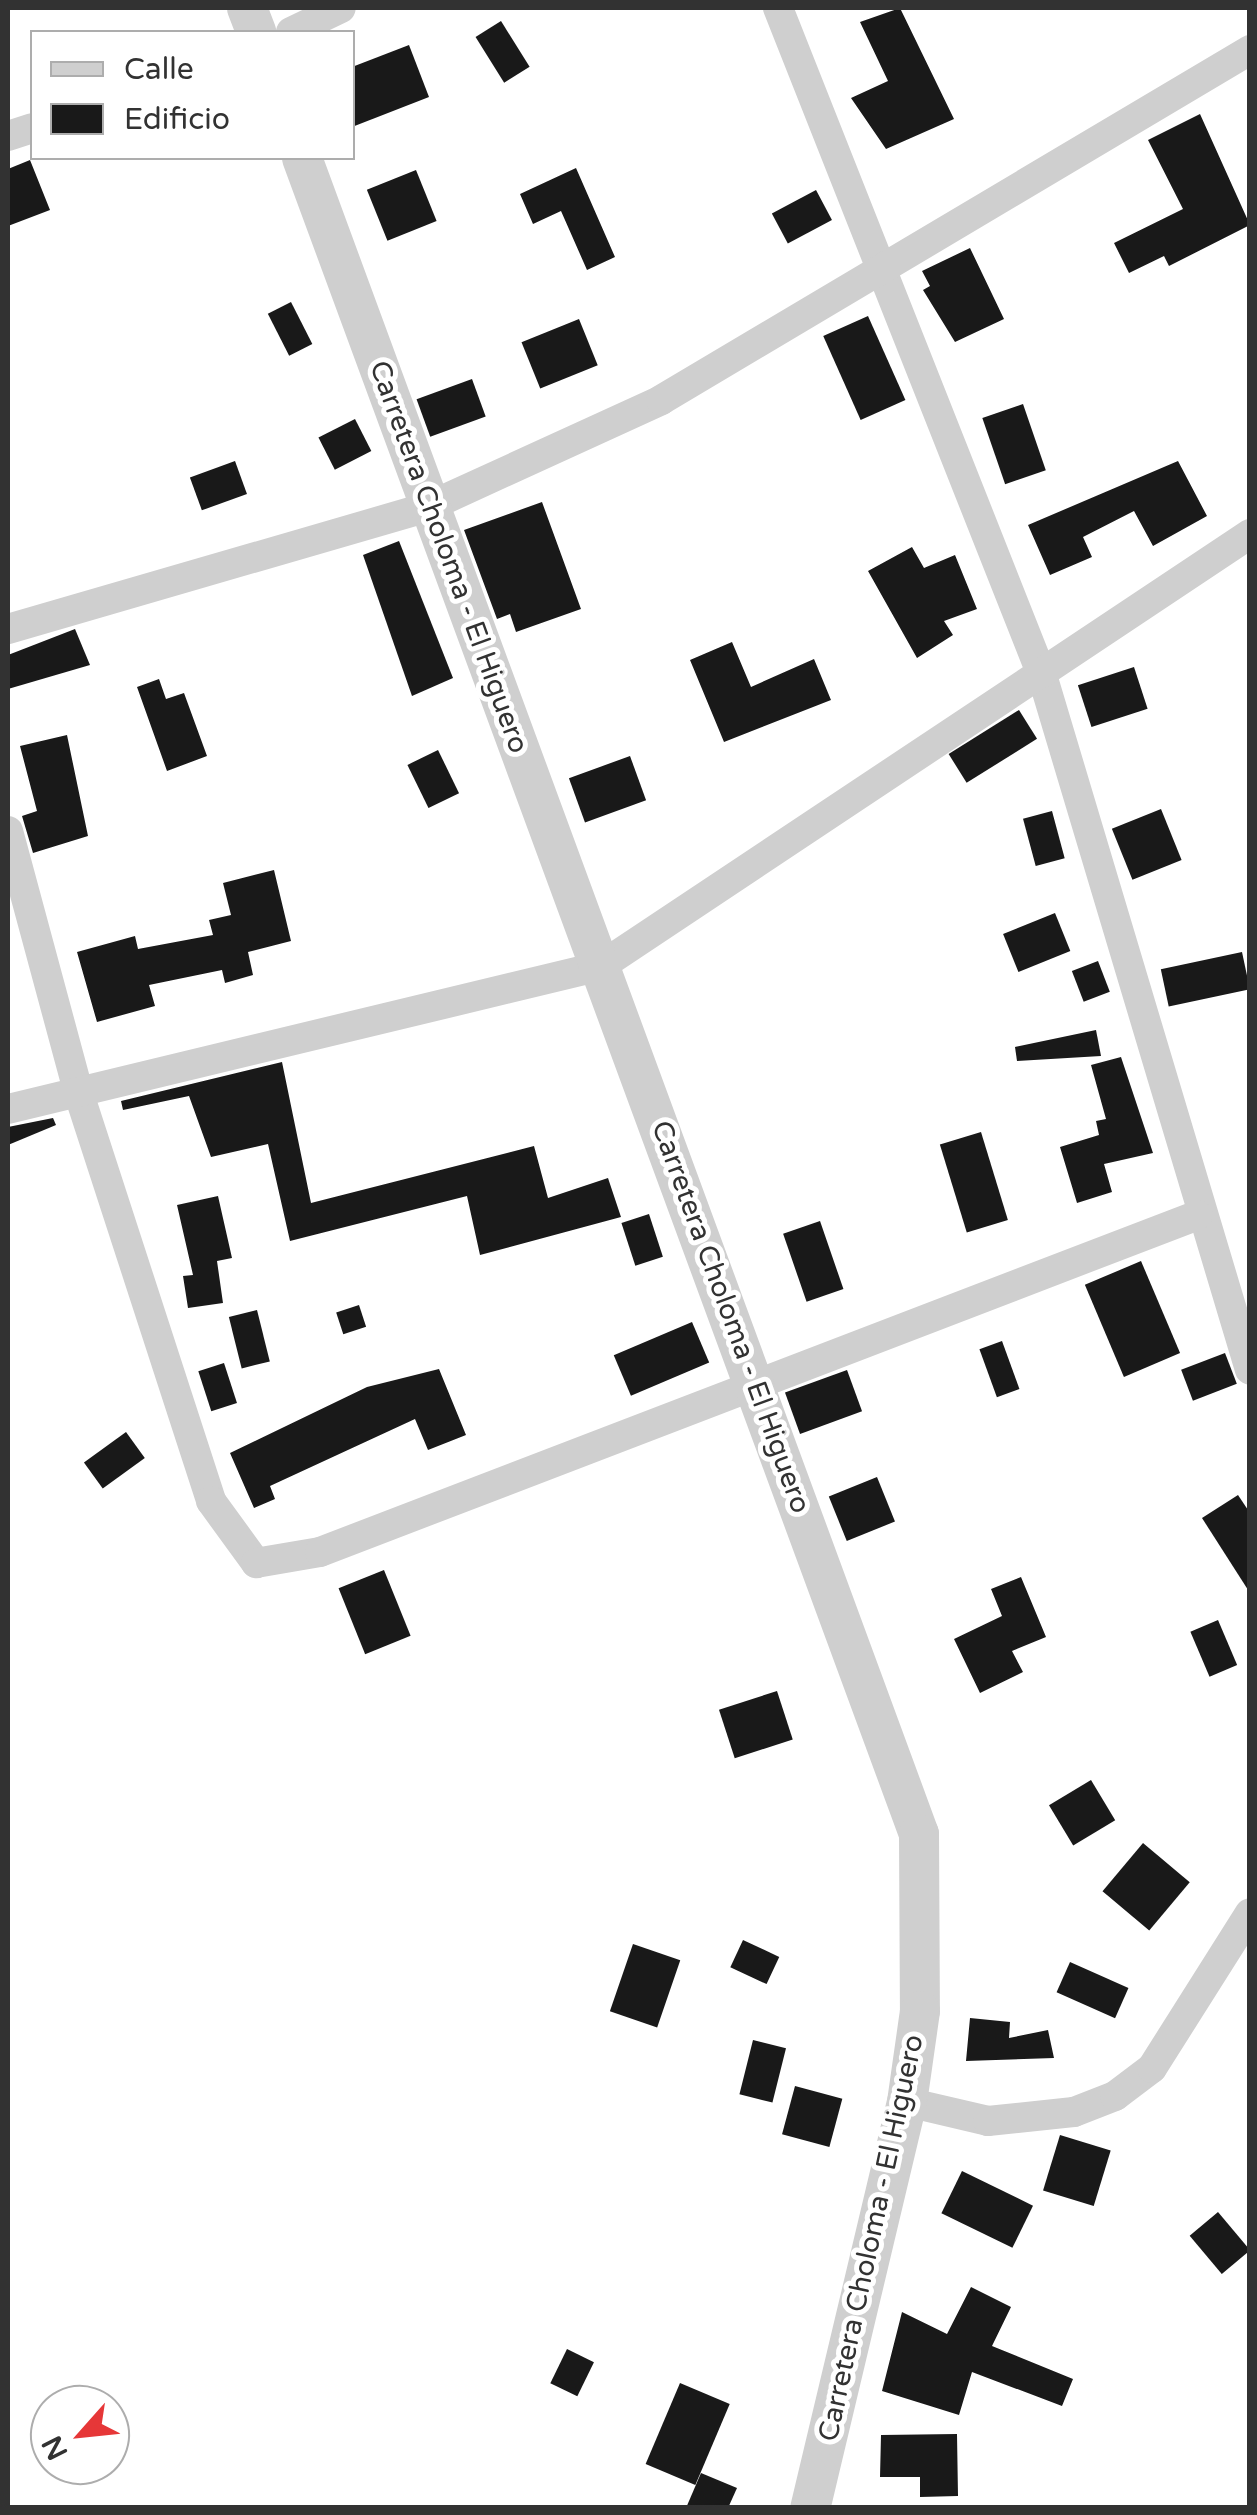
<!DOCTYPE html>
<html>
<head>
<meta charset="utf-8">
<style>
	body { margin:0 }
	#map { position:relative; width:1257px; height:2515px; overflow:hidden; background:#fff; font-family:"Varela Round",sans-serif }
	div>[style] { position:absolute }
	.building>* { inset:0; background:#191919; transform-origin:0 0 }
	.minor>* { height:30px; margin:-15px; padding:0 15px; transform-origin:15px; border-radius:15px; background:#cfcfcf }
	.tertiary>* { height:40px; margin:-20px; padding:0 20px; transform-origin:20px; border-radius:20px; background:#cfcfcf }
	span { translate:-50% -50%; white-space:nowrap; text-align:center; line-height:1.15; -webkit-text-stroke:10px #fff; paint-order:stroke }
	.street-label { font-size:28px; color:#323232 }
	.frame { position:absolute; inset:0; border:10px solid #323232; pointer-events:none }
	.legend { position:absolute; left:30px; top:30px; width:325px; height:130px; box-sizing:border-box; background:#fff; border:2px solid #adadad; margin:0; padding:12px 18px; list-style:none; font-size:30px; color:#323232 }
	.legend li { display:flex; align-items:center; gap:20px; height:50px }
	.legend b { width:50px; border:2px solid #adadad }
	.north { position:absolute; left:30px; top:2385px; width:100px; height:100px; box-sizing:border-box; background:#fff; border:2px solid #adadad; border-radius:50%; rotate:243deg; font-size:28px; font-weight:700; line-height:40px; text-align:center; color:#323232 }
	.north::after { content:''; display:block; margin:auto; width:35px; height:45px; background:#e63738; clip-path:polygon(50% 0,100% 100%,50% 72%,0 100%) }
</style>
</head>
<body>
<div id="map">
	<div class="building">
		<i style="clip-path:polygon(900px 8px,954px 119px,886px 149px,851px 98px,888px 81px,860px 22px)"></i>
		<i style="left:501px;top:21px;width:54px;height:30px;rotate:58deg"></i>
		<i style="clip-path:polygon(409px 45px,429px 97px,352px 127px,352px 67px)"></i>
		<i style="clip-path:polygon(1200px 114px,1250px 225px,1169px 266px,1164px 256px,1129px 273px,1114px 243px,1183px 209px,1148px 140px)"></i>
		<i style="clip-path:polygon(30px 160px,50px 210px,8px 226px,8px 169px)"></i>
		<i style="clip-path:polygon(576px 168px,615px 257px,587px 270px,561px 211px,533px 224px,520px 194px)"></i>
		<i style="left:416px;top:170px;width:55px;height:53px;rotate:68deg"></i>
		<i style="left:816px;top:190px;width:34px;height:50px;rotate:62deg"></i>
		<i style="clip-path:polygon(970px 248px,1004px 319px,955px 342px,923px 290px,930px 286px,922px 271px)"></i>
		<i style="left:291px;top:302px;width:47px;height:26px;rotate:63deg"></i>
		<i style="left:868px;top:316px;width:92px;height:49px;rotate:66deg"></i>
		<i style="left:579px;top:319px;width:50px;height:62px;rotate:68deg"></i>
		<i style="left:472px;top:379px;width:40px;height:59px;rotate:70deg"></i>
		<i style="left:1023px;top:404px;width:70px;height:43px;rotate:71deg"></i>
		<i style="left:355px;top:419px;width:36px;height:41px;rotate:63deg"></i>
		<i style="left:235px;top:461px;width:35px;height:48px;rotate:70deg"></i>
		<i style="clip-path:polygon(1178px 461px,1207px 516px,1153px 546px,1134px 511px,1083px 537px,1092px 557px,1050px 575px,1028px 525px)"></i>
		<i style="clip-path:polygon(542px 502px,581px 609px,516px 632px,510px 614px,497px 619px,464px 530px)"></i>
		<i style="clip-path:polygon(399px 541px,453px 678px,412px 696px,363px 555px)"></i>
		<i style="clip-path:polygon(912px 547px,924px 568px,955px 555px,977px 609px,944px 621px,953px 635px,917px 658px,868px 571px)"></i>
		<i style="clip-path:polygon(75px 629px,90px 665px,8px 689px,8px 655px)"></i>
		<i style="clip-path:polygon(732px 642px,751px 687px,814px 659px,831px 700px,724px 742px,690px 660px)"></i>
		<i style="left:1134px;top:667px;width:44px;height:59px;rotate:72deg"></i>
		<i style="clip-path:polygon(159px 679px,166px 699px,184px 693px,207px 756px,167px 771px,137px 687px)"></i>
		<i style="left:1019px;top:710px;width:34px;height:83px;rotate:58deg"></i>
		<i style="clip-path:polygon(67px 735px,88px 836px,33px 853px,22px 816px,37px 811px,20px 746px)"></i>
		<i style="left:438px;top:750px;width:48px;height:34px;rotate:64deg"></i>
		<i style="left:630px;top:756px;width:47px;height:65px;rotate:70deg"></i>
		<i style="left:1161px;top:809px;width:55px;height:53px;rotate:68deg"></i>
		<i style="left:1052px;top:811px;width:49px;height:30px;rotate:75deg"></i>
		<i style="clip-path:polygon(274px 870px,291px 941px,248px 952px,253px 975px,225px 983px,222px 970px,149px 985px,155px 1006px,97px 1022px,77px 952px,135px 936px,138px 949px,213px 935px,209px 920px,231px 915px,223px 883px)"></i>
		<i style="left:1055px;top:913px;width:41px;height:56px;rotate:68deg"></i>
		<i style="left:1242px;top:952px;width:38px;height:83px;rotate:78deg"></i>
		<i style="left:1098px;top:961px;width:33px;height:28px;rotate:69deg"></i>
		<i style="clip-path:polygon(1096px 1030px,1101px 1056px,1017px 1061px,1015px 1047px)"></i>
		<i style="clip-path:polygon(1121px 1057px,1153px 1153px,1104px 1164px,1112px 1192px,1077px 1203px,1060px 1147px,1099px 1135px,1096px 1121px,1106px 1119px,1091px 1065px)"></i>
		<i style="clip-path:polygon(282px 1062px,311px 1203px,534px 1146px,548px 1198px,608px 1178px,621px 1217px,480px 1255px,467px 1196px,290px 1241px,268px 1144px,211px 1157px,189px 1096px,123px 1110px,121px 1101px)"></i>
		<i style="clip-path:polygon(53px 1118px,56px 1125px,8px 1145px,8px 1127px)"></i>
		<i style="left:981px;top:1132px;width:92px;height:43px;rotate:73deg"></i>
		<i style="clip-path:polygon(218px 1196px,232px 1258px,217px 1261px,223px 1303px,188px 1308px,183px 1276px,193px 1275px,177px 1205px)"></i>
		<i style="left:649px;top:1214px;width:45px;height:29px;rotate:72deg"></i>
		<i style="left:820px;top:1221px;width:72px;height:39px;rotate:71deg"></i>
		<i style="left:1141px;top:1261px;width:100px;height:61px;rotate:67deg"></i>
		<i style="left:359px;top:1305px;width:23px;height:24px;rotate:72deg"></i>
		<i style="left:257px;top:1310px;width:53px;height:29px;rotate:76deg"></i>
		<i style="left:692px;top:1322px;width:44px;height:85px;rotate:67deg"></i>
		<i style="left:1002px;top:1341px;width:51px;height:24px;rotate:70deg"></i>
		<i style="left:1225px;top:1353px;width:33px;height:47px;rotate:69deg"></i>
		<i style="left:224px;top:1363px;width:42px;height:27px;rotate:72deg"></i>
		<i style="clip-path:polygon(439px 1369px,466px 1435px,428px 1450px,415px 1419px,270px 1486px,275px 1499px,254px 1508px,230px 1453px,367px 1387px)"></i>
		<i style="left:847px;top:1370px;width:44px;height:66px;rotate:70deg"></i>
		<i style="left:126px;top:1432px;width:32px;height:52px;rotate:54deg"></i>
		<i style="left:877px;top:1477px;width:48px;height:52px;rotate:68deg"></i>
		<i style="clip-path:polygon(1238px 1495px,1250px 1513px,1250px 1593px,1202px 1518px)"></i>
		<i style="left:384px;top:1570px;width:71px;height:49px;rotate:68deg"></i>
		<i style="clip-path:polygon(1021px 1577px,1046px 1637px,1012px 1651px,1023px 1672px,980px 1693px,954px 1639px,1002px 1616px,991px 1589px)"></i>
		<i style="left:1218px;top:1620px;width:49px;height:30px;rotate:67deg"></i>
		<i style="left:777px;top:1691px;width:51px;height:61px;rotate:72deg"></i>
		<i style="left:1091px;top:1780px;width:47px;height:49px;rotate:59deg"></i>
		<i style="left:1143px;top:1843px;width:61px;height:63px;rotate:40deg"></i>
		<i style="left:743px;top:1940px;width:40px;height:30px;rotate:25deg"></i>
		<i style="left:633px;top:1944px;width:50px;height:71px;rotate:19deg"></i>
		<i style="left:1070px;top:1962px;width:64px;height:33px;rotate:24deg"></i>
		<i style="clip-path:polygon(970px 2018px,1010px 2022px,1009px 2038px,1048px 2030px,1054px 2058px,966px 2061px)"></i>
		<i style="left:753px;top:2040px;width:34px;height:56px;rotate:14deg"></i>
		<i style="left:795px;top:2086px;width:49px;height:50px;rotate:15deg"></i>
		<i style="left:1060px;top:2135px;width:53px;height:58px;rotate:17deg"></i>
		<i style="left:962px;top:2171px;width:79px;height:47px;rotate:26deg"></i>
		<i style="left:1218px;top:2212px;width:50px;height:37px;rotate:50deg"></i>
		<i style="clip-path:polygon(971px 2287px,1011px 2307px,992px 2346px,1073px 2379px,1062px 2406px,972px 2372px,959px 2415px,882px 2391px,902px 2312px,947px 2334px)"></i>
		<i style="left:567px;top:2349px;width:30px;height:38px;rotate:26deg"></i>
		<i style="left:680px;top:2383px;width:54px;height:88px;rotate:23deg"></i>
		<i style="clip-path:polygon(957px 2434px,958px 2496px,920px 2497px,920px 2477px,880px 2477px,881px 2435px)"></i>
		<i style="clip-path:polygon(701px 2473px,737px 2488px,728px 2508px,686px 2508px)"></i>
	</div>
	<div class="minor">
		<i style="left:778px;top:8px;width:717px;rotate:68.41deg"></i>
		<i style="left:1042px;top:675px;width:725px;rotate:73.34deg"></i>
		<i style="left:291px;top:32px;width:55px;rotate:-25.6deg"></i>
		<i style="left:8px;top:136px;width:25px;rotate:-18deg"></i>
		<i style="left:8px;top:629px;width:440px;rotate:-16.2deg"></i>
		<i style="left:430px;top:506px;width:254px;rotate:-24.6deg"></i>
		<i style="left:661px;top:400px;width:685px;rotate:-30.72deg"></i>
		<i style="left:8px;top:831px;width:272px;rotate:74.9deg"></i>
		<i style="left:79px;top:1094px;width:428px;rotate:72deg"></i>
		<i style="left:211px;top:1501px;width:77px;rotate:54deg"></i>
		<i style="left:256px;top:1563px;width:65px;rotate:-9.8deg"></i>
		<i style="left:320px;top:1552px;width:940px;rotate:-21deg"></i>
		<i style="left:8px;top:1109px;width:610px;rotate:-13.56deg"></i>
		<i style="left:601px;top:966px;width:780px;rotate:-33.65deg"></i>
		<i style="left:907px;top:2102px;width:83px;rotate:13.2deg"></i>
		<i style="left:988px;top:2121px;width:86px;rotate:-6deg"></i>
		<i style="left:1074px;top:2112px;width:44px;rotate:-21.3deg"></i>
		<i style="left:1115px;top:2096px;width:46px;rotate:-37.1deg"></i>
		<i style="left:1152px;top:2068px;width:183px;rotate:-57.7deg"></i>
	</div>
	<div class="tertiary">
		<i style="left:247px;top:8px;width:26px;rotate:69deg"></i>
		<i style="left:302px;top:158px;width:1786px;rotate:69.79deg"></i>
		<i style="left:919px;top:1834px;width:177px;rotate:89.7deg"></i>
		<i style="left:920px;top:2011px;width:92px;rotate:98.1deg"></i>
		<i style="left:907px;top:2102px;width:417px;rotate:103.4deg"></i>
	</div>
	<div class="street-label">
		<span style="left:449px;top:557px;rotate:70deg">Carretera Choloma - El Higuero</span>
		<span style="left:731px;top:1317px;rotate:70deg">Carretera Choloma - El Higuero</span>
		<span style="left:871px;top:2238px;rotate:-78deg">Carretera Choloma - El Higuero</span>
	</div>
	<div class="frame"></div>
	<ul class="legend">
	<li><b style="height:12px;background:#cfcfcf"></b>Calle</li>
	<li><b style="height:28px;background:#191919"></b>Edificio</li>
	</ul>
	<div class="north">N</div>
</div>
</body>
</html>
